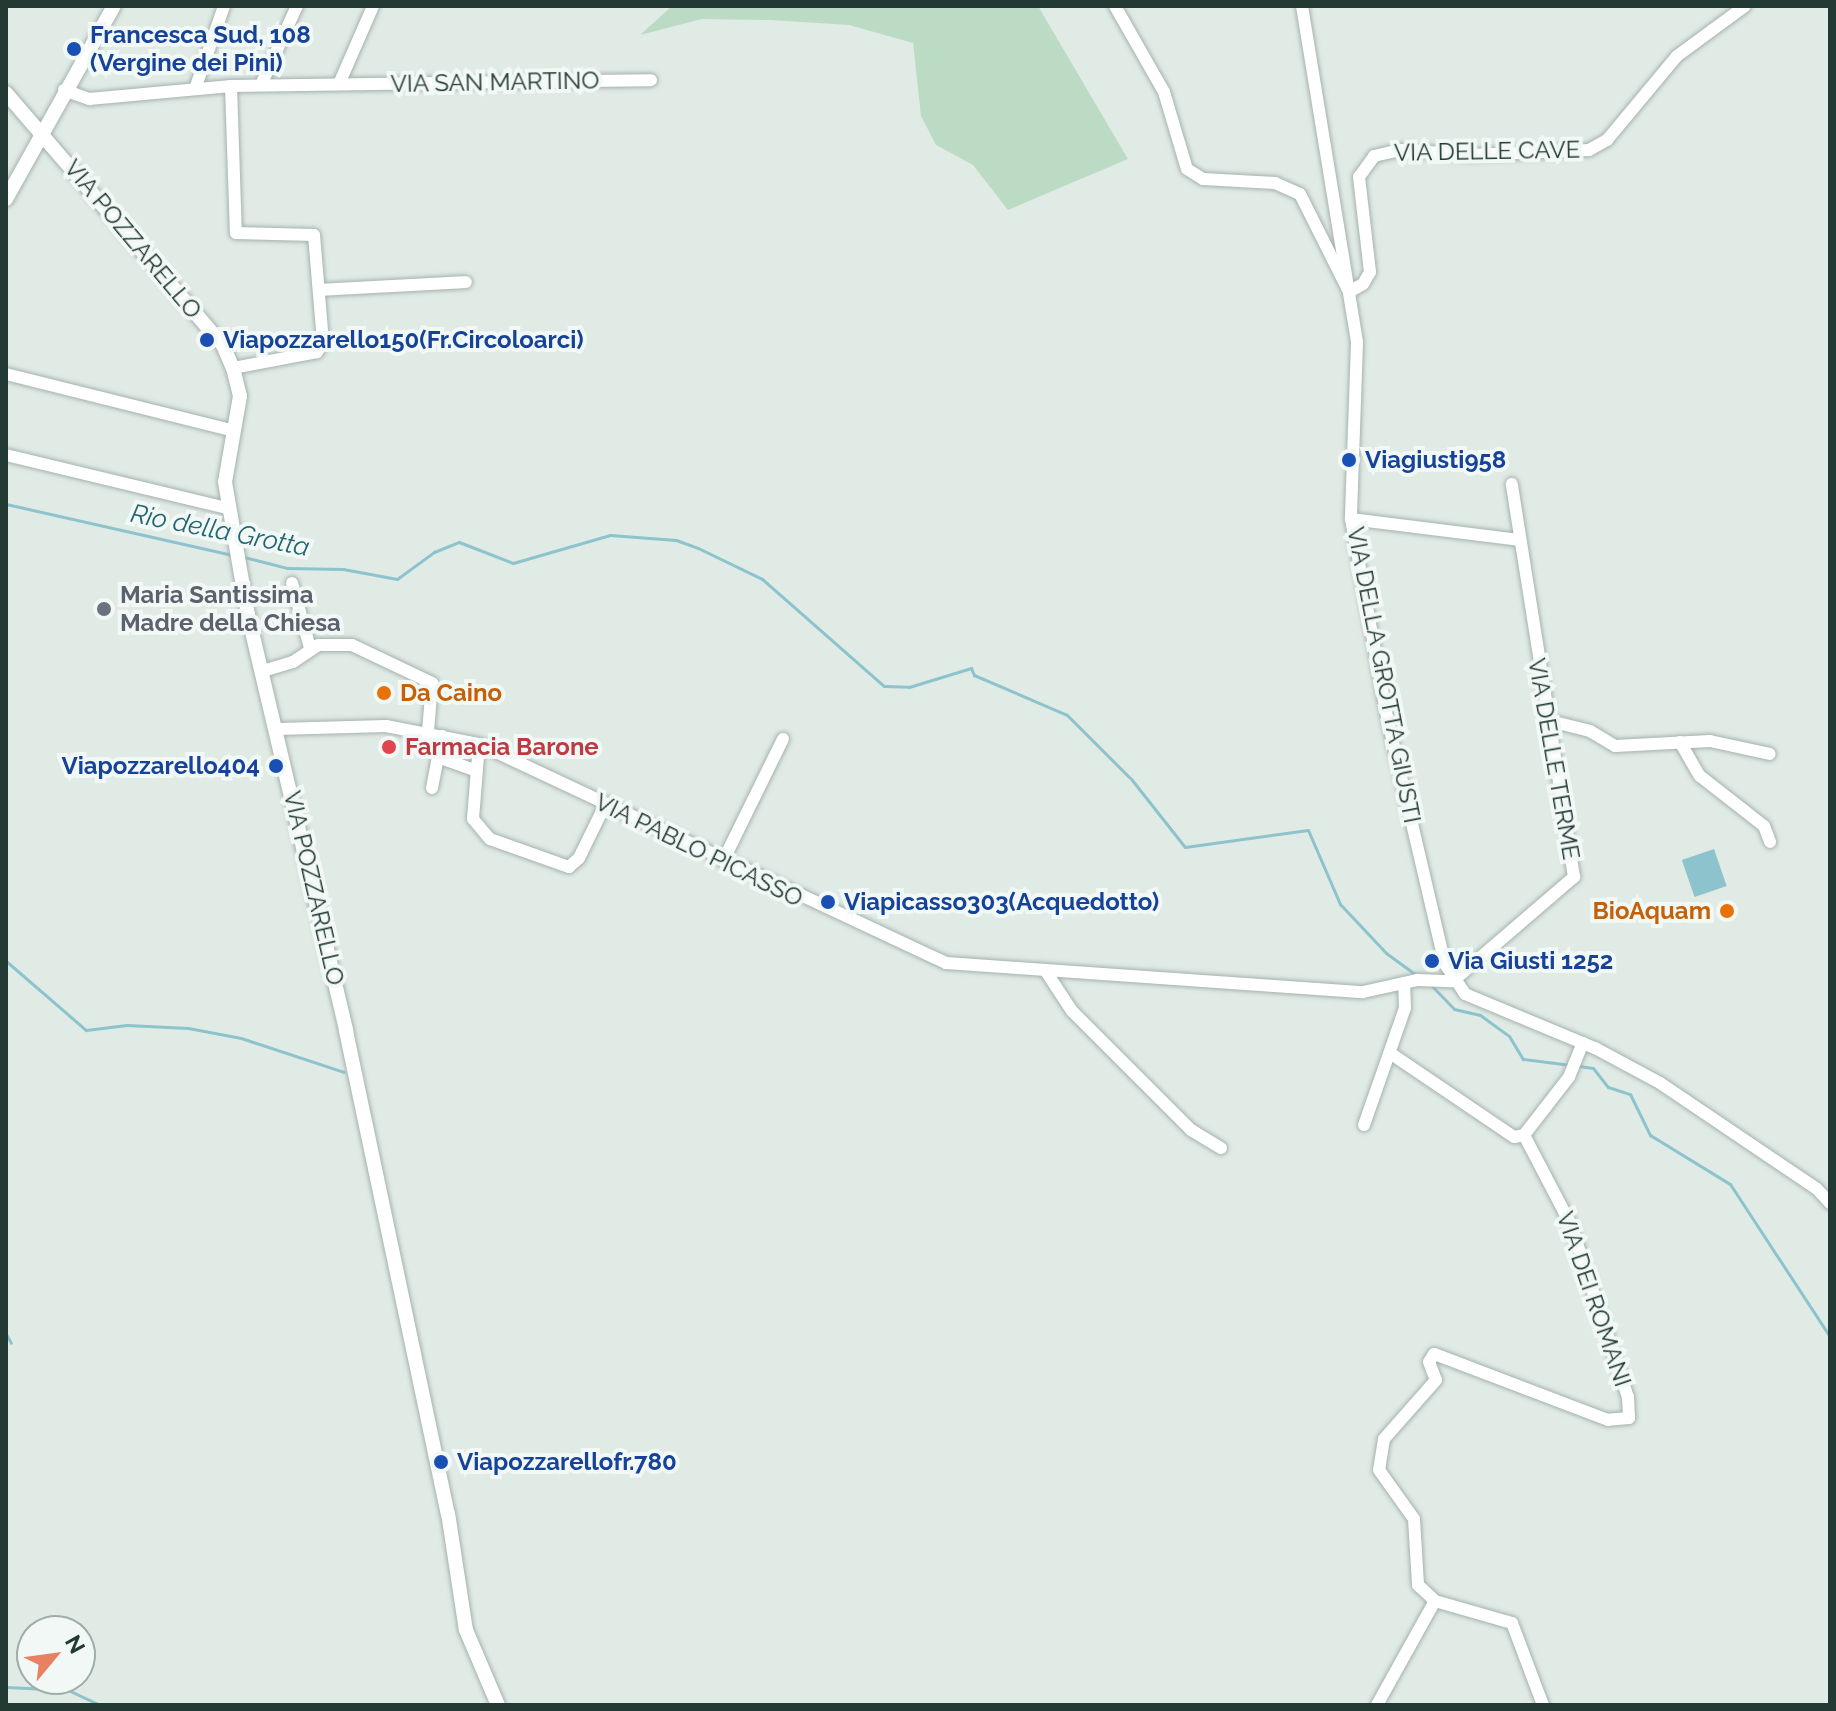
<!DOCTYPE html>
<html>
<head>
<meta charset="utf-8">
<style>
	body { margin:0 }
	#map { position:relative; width:1836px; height:1711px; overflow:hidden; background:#e1ebe6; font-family:Raleway,sans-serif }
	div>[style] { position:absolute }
	.green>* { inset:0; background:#bcdbc4 }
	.water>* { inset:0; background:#8dc3cc; transform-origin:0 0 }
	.stream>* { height:3px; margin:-1.5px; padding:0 1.5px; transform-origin:1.5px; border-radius:1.5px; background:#8dc3cc }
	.roads { filter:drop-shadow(0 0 2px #a4b2ad) drop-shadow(0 0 2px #a4b2ad) }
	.minor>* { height:12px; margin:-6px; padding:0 6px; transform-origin:6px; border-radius:6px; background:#fff }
	.tertiary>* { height:14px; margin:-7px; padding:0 7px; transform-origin:7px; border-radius:7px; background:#fff }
	.dots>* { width:22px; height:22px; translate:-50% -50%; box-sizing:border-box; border:4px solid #f2f8f5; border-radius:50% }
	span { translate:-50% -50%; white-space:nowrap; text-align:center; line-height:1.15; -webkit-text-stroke:8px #f2f8f5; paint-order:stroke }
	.transit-label { font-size:24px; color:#164399; font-weight:700 }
	.left { translate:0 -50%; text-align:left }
	.right { translate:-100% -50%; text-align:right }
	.street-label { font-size:24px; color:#233a34 }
	.worship-label { font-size:24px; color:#5b616d; font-weight:700 }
	.food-label { font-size:24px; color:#c56008; font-weight:700 }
	.health-label { font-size:24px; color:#be3a42; font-weight:700 }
	.water-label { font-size:26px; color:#216672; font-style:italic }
	.frame { position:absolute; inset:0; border:8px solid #233a34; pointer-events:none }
	.north { position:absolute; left:16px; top:1615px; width:80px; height:80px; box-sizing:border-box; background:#f2f8f5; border:2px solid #9faca8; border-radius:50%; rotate:61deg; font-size:22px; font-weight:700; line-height:32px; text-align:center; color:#233a34 }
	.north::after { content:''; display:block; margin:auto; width:28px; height:36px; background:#e88162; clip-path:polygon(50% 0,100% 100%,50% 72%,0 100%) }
</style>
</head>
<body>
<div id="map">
	<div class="green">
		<i style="clip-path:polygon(672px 6px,1038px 6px,1128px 159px,1008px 210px,973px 165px,936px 145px,921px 116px,913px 43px,849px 25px,770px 20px,702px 19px,640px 35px)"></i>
	</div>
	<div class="water">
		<i style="left:1714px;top:849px;width:39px;height:34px;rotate:71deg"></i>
	</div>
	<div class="stream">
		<i style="left:6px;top:504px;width:232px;rotate:12.7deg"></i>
		<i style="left:244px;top:557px;width:44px;rotate:14.3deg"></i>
		<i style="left:287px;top:568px;width:56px;rotate:1deg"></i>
		<i style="left:343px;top:569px;width:55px;rotate:10.5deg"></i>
		<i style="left:397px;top:579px;width:46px;rotate:-36.1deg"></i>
		<i style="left:434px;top:552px;width:27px;rotate:-22deg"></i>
		<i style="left:459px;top:542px;width:58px;rotate:21.3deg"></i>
		<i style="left:513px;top:563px;width:101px;rotate:-16.1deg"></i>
		<i style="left:610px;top:535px;width:66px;rotate:4.3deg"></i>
		<i style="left:676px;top:540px;width:23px;rotate:20deg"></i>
		<i style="left:698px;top:548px;width:71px;rotate:25.8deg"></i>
		<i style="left:762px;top:579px;width:162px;rotate:41.3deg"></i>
		<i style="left:884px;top:686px;width:25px;rotate:2deg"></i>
		<i style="left:909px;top:687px;width:65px;rotate:-17deg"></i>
		<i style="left:971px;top:668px;width:8px;rotate:67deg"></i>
		<i style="left:974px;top:675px;width:101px;rotate:23.3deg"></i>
		<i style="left:1067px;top:715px;width:92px;rotate:45deg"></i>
		<i style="left:1132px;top:780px;width:85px;rotate:51.7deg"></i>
		<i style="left:1185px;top:847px;width:124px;rotate:-7.9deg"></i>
		<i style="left:1308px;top:830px;width:81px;rotate:66.6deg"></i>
		<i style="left:1340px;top:904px;width:67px;rotate:46.8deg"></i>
		<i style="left:1386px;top:953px;width:39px;rotate:36deg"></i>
		<i style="left:6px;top:961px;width:106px;rotate:40.8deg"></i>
		<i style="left:86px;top:1030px;width:41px;rotate:-7deg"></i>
		<i style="left:127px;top:1025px;width:61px;rotate:2.8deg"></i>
		<i style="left:188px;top:1028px;width:54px;rotate:10.7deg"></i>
		<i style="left:241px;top:1038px;width:108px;rotate:18.3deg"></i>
		<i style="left:1431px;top:985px;width:33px;rotate:46deg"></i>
		<i style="left:1454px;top:1009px;width:27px;rotate:13deg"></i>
		<i style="left:1480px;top:1015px;width:36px;rotate:36deg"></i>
		<i style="left:1509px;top:1036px;width:27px;rotate:59deg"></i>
		<i style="left:1523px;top:1059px;width:48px;rotate:7.1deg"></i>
		<i style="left:1579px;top:1066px;width:14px;rotate:8deg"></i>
		<i style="left:1593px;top:1068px;width:24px;rotate:52deg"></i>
		<i style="left:1608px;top:1087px;width:23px;rotate:18deg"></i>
		<i style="left:1630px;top:1094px;width:46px;rotate:64deg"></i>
		<i style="left:1650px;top:1135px;width:94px;rotate:31.5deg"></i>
		<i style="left:1730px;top:1184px;width:183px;rotate:56.8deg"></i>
		<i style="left:6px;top:1334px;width:10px;rotate:61deg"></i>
		<i style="left:6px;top:1687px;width:62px;rotate:2.8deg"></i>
		<i style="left:68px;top:1690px;width:35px;rotate:25deg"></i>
	</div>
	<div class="roads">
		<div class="minor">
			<i style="left:1115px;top:6px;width:99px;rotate:60.3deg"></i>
			<i style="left:1164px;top:92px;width:80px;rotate:73.4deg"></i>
			<i style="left:1187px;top:169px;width:19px;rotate:32deg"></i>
			<i style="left:1203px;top:179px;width:72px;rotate:3.2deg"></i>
			<i style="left:1275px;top:183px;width:27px;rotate:24deg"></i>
			<i style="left:1300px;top:194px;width:110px;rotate:63.4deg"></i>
			<i style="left:1349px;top:292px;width:16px;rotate:-30deg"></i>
			<i style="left:1363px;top:284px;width:14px;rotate:-60deg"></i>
			<i style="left:1370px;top:272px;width:96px;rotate:-96.6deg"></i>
			<i style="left:1359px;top:177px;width:26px;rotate:-54deg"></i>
			<i style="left:1374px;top:156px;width:27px;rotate:-13deg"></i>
			<i style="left:1400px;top:150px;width:71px;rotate:4deg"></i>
			<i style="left:1471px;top:155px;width:118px;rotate:-2.4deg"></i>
			<i style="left:1589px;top:150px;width:21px;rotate:-29deg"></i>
			<i style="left:1607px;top:140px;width:109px;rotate:-50.2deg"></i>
			<i style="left:1677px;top:56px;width:84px;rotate:-36.3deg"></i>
			<i style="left:1302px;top:6px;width:341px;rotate:80.7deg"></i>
			<i style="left:1357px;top:343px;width:176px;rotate:92deg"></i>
			<i style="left:1351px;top:519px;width:201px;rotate:79.7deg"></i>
			<i style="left:1387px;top:717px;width:254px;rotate:76.8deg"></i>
			<i style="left:1445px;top:964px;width:36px;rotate:56deg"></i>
			<i style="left:1465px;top:994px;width:141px;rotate:22.6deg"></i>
			<i style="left:1595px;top:1048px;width:74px;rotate:28.3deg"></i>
			<i style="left:1660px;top:1083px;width:189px;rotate:34deg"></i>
			<i style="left:1817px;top:1189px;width:19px;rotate:47deg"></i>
			<i style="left:339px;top:84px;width:85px;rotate:-66.4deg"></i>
			<i style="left:261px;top:85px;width:87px;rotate:-65.5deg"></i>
			<i style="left:231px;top:86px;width:147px;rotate:88.1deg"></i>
			<i style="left:236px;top:233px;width:78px;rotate:1.5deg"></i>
			<i style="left:314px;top:235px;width:107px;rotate:85.2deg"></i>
			<i style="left:323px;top:342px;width:12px;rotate:121deg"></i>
			<i style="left:317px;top:352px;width:86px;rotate:169.2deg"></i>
			<i style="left:195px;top:89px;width:88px;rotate:-70.7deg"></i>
			<i style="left:64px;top:90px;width:27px;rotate:20deg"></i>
			<i style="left:89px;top:99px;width:143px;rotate:-5.2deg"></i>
			<i style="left:231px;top:86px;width:420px;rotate:-0.8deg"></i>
			<i style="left:319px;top:290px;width:147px;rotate:-3.1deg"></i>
			<i style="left:6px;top:374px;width:232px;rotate:14deg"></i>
			<i style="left:6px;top:455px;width:227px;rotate:13.5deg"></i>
			<i style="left:1351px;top:519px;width:169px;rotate:7.1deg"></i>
			<i style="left:292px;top:583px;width:67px;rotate:74.5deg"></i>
			<i style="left:263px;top:671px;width:31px;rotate:-17deg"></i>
			<i style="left:293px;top:662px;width:30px;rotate:-34deg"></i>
			<i style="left:318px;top:645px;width:34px"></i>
			<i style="left:352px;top:645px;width:89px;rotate:25.4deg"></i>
			<i style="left:432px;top:683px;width:49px;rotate:94.7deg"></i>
			<i style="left:1546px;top:720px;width:45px;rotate:14deg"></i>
			<i style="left:1590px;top:731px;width:29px;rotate:31deg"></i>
			<i style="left:1615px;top:746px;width:95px;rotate:-3deg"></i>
			<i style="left:1710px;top:741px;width:61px;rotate:12.2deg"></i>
			<i style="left:278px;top:729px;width:108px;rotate:-1.6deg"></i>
			<i style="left:386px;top:726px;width:95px;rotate:11deg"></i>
			<i style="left:479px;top:744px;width:516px;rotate:25.12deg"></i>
			<i style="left:946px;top:963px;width:418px;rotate:4deg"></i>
			<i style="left:1363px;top:992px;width:55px;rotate:-12.5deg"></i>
			<i style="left:1417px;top:980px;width:36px;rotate:2deg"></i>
			<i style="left:1680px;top:742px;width:39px;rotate:60deg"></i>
			<i style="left:1700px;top:776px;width:81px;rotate:38deg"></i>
			<i style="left:1764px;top:826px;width:17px;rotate:69deg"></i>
			<i style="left:479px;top:744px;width:75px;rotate:94.6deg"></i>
			<i style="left:473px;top:819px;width:26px;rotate:50deg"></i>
			<i style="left:490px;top:839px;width:84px;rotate:19.5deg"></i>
			<i style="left:569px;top:867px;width:13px;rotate:-42deg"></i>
			<i style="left:579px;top:858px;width:59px;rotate:-63.9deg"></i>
			<i style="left:438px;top:757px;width:41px;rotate:19.7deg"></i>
			<i style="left:432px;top:788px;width:53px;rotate:-79.1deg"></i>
			<i style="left:723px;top:861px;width:136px;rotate:-63.8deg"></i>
			<i style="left:1047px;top:973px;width:45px;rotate:56.7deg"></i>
			<i style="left:1072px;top:1011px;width:168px;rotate:45deg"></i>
			<i style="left:1191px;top:1130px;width:35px;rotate:31deg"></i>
			<i style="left:1453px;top:981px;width:160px;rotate:-40.7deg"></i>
			<i style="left:1574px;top:877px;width:398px;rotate:-99deg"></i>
			<i style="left:1390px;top:1053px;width:150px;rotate:34.1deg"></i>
			<i style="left:1514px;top:1137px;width:10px;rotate:-11deg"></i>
			<i style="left:1364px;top:1125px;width:124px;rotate:-70.7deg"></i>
			<i style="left:1405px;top:1008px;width:25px;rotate:-92deg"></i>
			<i style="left:1524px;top:1135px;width:102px;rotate:62.4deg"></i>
			<i style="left:1571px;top:1225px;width:181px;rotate:71.7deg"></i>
			<i style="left:1628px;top:1397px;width:21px;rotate:87deg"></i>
			<i style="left:1629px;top:1418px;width:21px;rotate:175deg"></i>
			<i style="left:1608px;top:1420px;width:186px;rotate:-159.2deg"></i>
			<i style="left:1434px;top:1354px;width:9px;rotate:122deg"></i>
			<i style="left:1429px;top:1362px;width:19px;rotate:69deg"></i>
			<i style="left:1436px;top:1380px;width:79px;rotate:131.4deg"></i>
			<i style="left:1384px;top:1439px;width:31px;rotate:99deg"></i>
			<i style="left:1379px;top:1470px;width:60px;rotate:54.5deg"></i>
			<i style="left:1414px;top:1519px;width:66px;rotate:86.5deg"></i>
			<i style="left:1418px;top:1585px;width:23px;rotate:43deg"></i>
			<i style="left:1435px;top:1601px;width:80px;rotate:15.9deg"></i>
			<i style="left:1512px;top:1623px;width:88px;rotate:69.3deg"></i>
			<i style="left:1524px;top:1135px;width:73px;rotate:-52.2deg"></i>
			<i style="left:1569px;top:1077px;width:37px;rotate:-68deg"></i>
			<i style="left:1377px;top:1705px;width:119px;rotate:-60.9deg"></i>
		</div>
		<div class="tertiary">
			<i style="left:6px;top:93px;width:333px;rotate:49.3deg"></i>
			<i style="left:223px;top:345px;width:25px;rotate:67deg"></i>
			<i style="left:233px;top:368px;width:29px;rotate:76deg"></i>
			<i style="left:240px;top:396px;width:87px;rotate:99.9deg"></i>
			<i style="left:225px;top:482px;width:135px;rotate:80.2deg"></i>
			<i style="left:248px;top:615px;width:427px;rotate:76.7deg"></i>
			<i style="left:346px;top:1031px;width:493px;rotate:78.1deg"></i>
			<i style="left:448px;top:1513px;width:118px;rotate:81.3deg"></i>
			<i style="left:466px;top:1630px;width:82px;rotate:66.9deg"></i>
			<i style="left:6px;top:199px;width:221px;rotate:-60.8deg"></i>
		</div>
	</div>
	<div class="dots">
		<i style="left:74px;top:49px;background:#1a4fb4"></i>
		<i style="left:207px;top:340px;background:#1a4fb4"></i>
		<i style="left:1349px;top:460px;background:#1a4fb4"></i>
		<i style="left:104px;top:609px;background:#6b7280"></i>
		<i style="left:384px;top:693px;background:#e8710a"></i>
		<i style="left:389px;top:747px;background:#e0444e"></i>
		<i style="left:276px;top:766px;background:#1a4fb4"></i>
		<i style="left:828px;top:902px;background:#1a4fb4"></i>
		<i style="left:1727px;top:911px;background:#e8710a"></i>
		<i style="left:1432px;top:961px;background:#1a4fb4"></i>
		<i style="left:441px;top:1462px;background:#1a4fb4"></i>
	</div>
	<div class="transit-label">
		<span class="left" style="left:90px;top:49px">Francesca Sud, 108<br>(Vergine dei Pini)</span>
		<span class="left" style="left:223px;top:340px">Viapozzarello150(Fr.Circoloarci)</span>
		<span class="left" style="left:1365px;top:460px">Viagiusti958</span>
		<span class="right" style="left:260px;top:766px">Viapozzarello404</span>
		<span class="left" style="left:844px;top:902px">Viapicasso303(Acquedotto)</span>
		<span class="left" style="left:1448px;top:961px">Via Giusti 1252</span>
		<span class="left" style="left:457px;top:1462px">Viapozzarellofr.780</span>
	</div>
	<div class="street-label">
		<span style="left:495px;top:82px;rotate:-1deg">VIA SAN MARTINO</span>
		<span style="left:1487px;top:151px;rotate:-1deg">VIA DELLE CAVE</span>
		<span style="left:133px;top:239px;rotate:50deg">VIA POZZARELLO</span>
		<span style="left:1384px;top:675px;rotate:79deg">VIA DELLA GROTTA GIUSTI</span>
		<span style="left:1554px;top:759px;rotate:80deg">VIA DELLE TERME</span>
		<span style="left:699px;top:850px;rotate:26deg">VIA PABLO PICASSO</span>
		<span style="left:314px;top:888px;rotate:77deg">VIA POZZARELLO</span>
		<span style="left:1594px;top:1299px;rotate:71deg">VIA DEI ROMANI</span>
	</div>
	<div class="worship-label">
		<span class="left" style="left:120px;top:609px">Maria Santissima<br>Madre della Chiesa</span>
	</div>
	<div class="food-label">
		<span class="left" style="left:400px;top:693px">Da Caino</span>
		<span class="right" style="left:1711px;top:911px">BioAquam</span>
	</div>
	<div class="health-label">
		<span class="left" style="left:405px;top:747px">Farmacia Barone</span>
	</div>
	<div class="water-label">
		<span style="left:220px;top:531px;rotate:11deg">Rio della Grotta</span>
	</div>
	<div class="frame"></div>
	<div class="north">N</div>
</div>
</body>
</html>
